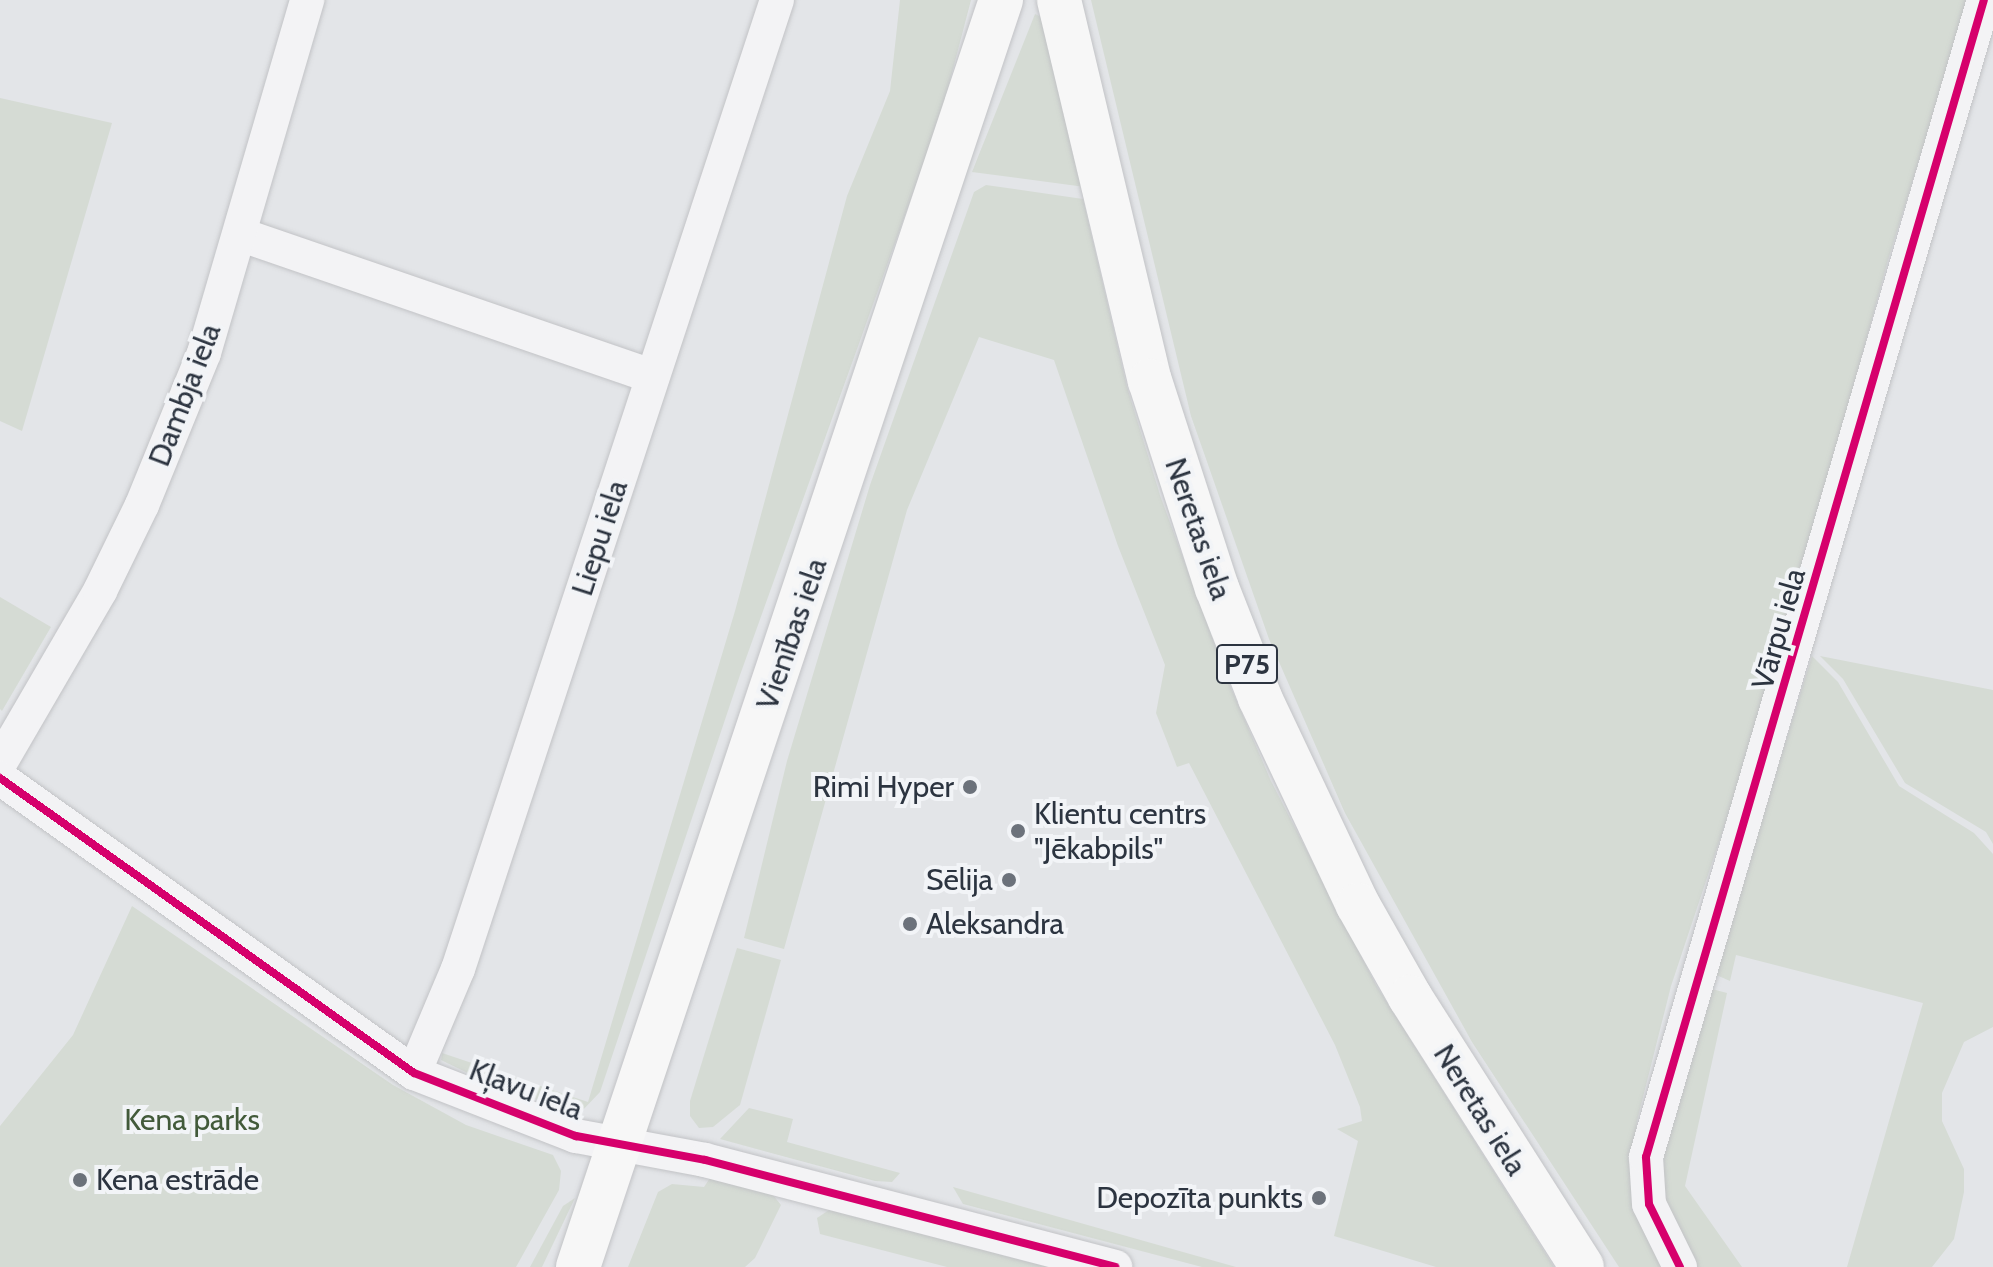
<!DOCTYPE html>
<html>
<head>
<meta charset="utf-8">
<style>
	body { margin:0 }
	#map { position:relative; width:1993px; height:1267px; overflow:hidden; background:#e3e5e8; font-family:Cabin,sans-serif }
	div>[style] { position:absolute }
	.green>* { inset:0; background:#d5dbd4 }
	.roads { filter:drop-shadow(0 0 2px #c2c3c6) drop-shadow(0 0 2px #c2c3c6) }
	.street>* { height:34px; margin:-17px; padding:0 17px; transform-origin:17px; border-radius:17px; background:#f3f3f5 }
	.secondary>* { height:44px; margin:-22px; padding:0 22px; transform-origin:22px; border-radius:22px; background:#f7f7f7 }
	.primary>* { height:44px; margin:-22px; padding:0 22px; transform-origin:22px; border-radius:22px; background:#f7f7f7 }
	.cycleway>* { height:8px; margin:-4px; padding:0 4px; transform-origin:4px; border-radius:4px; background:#d6006c }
	.dots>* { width:22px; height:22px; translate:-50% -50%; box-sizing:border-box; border:4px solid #f2f4f7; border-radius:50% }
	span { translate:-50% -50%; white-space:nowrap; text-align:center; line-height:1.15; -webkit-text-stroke:8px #f2f4f7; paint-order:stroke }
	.shield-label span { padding:2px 6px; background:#f2f4f7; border:2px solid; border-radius:6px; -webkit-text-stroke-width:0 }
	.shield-label { font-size:28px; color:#2c3440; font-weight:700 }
	.street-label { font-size:30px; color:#2c3440 }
	.poi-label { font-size:30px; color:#2c3440 }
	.right { translate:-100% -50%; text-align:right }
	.left { translate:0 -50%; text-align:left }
	.park-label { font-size:30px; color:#425a3a }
</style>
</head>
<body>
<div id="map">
	<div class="green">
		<i style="clip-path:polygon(900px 0,971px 0,941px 115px,740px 675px,600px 1092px,582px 1111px,560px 1108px,482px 1080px,441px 1060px,442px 1053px,588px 1102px,735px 611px,847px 196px,890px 91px)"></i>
		<i style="clip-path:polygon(1091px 0,1969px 0,1888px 260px,1775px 674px,1671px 986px,1637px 1121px,1631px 1174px,1670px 1267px,1619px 1267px,1472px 1042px,1345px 813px,1269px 639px,1191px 416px)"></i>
		<i style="clip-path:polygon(1035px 14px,1043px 18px,1085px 187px,972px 172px)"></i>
		<i style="clip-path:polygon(0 98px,112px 123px,22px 431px,0 421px)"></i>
		<i style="clip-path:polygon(986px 185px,1083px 199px,1127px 387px,1160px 495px,1228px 681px,1271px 781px,1376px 985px,1554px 1267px,1436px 1267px,1334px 1236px,1358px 1141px,1337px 1129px,1362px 1121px,1360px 1107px,1335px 1045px,1189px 763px,1177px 767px,1156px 713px,1165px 665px,1118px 546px,1054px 360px,979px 337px,907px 510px,784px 949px,744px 938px,787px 761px,870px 485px,974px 192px)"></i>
		<i style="clip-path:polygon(0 597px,51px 627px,2px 711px,0 709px)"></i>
		<i style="clip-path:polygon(1812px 656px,1838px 682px,1899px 786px,1974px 833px,1993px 854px,1993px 1027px,1964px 1042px,1942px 1093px,1942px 1121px,1964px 1169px,1964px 1192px,1954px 1239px,1932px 1267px,1847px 1267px,1923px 1003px,1736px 955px,1730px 981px,1714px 974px)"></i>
		<i style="clip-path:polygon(1820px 656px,1993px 690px,1993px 844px,1986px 832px,1905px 783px,1843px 679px)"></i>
		<i style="clip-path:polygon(132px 906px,393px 1085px,466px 1125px,553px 1155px,561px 1171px,559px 1190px,516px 1267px,0 1267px,0 1126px,73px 1035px)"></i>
		<i style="clip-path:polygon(737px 948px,781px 960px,740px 1105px,713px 1127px,699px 1128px,690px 1116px,690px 1101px)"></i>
		<i style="clip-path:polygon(1708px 988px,1727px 993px,1685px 1186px,1742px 1267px,1691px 1267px,1664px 1205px,1663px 1147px)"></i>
		<i style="clip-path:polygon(749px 1108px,793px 1119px,787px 1142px,900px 1173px,892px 1182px,875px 1181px,720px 1139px)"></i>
		<i style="clip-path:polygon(710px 1178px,773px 1195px,781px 1205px,755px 1258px,745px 1267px,628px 1267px,658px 1192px,672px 1184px,704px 1187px)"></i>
		<i style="clip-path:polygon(953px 1187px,1236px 1267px,1202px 1267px,963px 1204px)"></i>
		<i style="clip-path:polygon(575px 1198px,542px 1267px,530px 1267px,563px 1206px)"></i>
		<i style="clip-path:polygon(829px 1210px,1048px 1267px,947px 1267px,820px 1234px,817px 1218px)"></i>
	</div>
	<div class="roads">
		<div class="street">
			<i style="left:242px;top:235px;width:434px;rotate:19deg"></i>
			<i style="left:0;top:763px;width:199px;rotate:-59.8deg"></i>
			<i style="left:100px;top:591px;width:96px;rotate:-64deg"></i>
			<i style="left:142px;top:505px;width:164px;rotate:-67.8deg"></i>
			<i style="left:204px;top:353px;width:368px;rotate:-73.7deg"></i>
			<i style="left:0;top:778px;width:508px;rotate:35.47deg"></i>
			<i style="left:414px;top:1073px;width:174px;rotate:21.3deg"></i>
			<i style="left:576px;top:1136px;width:131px;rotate:10.5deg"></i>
			<i style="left:705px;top:1160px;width:424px;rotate:14.6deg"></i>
			<i style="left:414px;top:1073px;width:113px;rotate:-67.1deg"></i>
			<i style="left:458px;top:969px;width:1020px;rotate:-71.78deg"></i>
			<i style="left:1680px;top:1267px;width:70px;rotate:-116.2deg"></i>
			<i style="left:1649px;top:1204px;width:47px;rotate:-93.7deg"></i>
			<i style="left:1646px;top:1157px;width:1205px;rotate:-73.72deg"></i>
		</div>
		<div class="secondary">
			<i style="left:578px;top:1267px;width:1336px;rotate:-71.54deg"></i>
		</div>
		<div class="primary">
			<i style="left:1059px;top:0;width:392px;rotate:76.6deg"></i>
			<i style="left:1150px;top:381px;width:218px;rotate:72.1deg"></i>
			<i style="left:1217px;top:588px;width:118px;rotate:68.6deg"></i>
			<i style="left:1260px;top:698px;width:229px;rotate:64.7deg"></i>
			<i style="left:1358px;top:905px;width:106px;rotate:60.5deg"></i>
			<i style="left:1410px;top:997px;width:320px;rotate:57.5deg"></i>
		</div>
	</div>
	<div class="cycleway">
		<i style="left:0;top:778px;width:508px;rotate:35.47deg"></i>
		<i style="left:414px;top:1073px;width:174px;rotate:21.3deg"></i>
		<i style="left:576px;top:1136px;width:131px;rotate:10.5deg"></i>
		<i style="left:705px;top:1160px;width:424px;rotate:14.6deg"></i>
		<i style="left:1680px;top:1267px;width:70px;rotate:-116.2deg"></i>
		<i style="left:1649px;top:1204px;width:47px;rotate:-93.7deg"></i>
		<i style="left:1646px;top:1157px;width:1205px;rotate:-73.72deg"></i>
	</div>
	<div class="dots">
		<i style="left:970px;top:787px;background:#6c727b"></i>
		<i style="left:1018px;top:831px;background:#6c727b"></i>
		<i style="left:1009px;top:880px;background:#6c727b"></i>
		<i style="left:910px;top:924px;background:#6c727b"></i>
		<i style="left:80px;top:1180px;background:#6c727b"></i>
		<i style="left:1319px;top:1198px;background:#6c727b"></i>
	</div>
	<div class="shield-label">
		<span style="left:1247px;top:664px">P75</span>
	</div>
	<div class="street-label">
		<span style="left:185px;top:395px;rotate:-69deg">Dambja iela</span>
		<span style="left:1198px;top:529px;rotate:71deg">Neretas iela</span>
		<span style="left:600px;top:538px;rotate:-72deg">Liepu iela</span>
		<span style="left:1779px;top:629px;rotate:-74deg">Vārpu iela</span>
		<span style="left:792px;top:634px;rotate:-71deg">Vienības iela</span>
		<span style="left:526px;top:1090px;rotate:21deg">Kļavu iela</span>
		<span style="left:1480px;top:1110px;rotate:58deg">Neretas iela</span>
	</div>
	<div class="poi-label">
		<span class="right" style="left:954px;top:787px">Rimi Hyper</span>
		<span class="left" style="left:1034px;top:831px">Klientu centrs<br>"Jēkabpils"</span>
		<span class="right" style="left:993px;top:880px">Sēlija</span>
		<span class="left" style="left:926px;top:924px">Aleksandra</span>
		<span class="left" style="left:96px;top:1180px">Kena estrāde</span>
		<span class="right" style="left:1303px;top:1198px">Depozīta punkts</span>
	</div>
	<div class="park-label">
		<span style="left:192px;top:1120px">Kena parks</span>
	</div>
</div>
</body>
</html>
